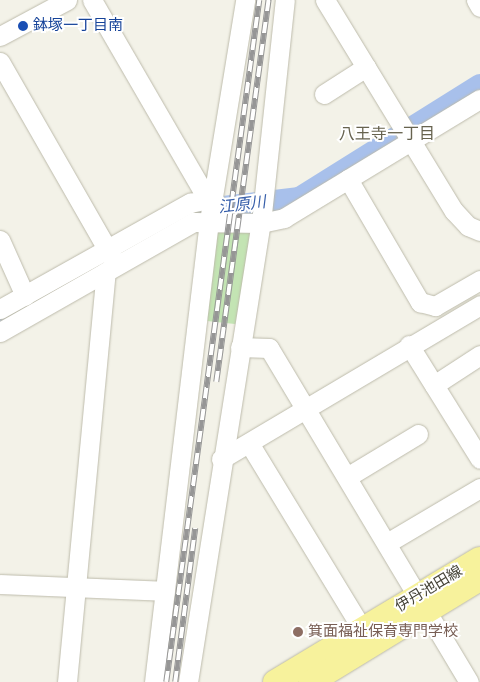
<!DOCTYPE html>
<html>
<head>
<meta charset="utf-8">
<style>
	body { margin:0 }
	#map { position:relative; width:480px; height:682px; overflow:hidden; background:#f3f2e8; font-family:"Roboto Condensed","Noto Sans JP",sans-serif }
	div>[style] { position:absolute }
	.green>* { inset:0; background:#c3e4b3 }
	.river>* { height:25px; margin:-12.5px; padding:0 12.5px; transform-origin:12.5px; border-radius:12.5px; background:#a8c0eb }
	.roads { filter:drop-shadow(0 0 1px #bdbbab) drop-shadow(0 0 1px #bdbbab) }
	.minor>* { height:19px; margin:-9.5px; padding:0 9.5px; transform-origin:9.5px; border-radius:9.5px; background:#fff }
	.major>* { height:24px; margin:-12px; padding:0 12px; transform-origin:12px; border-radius:12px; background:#f7f29c }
	.rail>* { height:5.5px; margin-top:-2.75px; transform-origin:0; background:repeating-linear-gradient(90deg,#fff 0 11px,#969696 0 22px); box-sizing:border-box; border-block:1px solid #969696 }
	.dots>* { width:14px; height:14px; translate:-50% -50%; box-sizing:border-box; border:2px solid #fff; border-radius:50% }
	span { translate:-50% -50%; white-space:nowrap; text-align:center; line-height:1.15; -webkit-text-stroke:4px #fff; paint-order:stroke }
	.transit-label { font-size:15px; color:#164399 }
	.left { translate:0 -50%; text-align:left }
	.street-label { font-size:15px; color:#454337 }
	.education-label { font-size:15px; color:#785e54 }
	.neighbourhood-label { font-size:16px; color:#67634f }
	.water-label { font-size:16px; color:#375faa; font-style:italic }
</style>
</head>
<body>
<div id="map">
	<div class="green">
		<i style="clip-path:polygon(209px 221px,261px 223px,244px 325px,198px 320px)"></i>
	</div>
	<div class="river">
		<i style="left:163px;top:228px;width:39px;rotate:-26deg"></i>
		<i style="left:198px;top:211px;width:102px;rotate:-6.8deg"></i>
		<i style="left:299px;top:199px;width:213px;rotate:-32deg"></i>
		<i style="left:0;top:321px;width:137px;rotate:-29.7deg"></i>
	</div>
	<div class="roads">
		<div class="minor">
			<i style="left:92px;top:0;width:228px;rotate:59.9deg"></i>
			<i style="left:325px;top:0;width:247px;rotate:58.6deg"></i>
			<i style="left:454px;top:211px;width:21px;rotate:47deg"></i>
			<i style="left:468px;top:226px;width:13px;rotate:23deg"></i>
			<i style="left:476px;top:0;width:8px;rotate:60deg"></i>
			<i style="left:0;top:36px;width:76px;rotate:-28.2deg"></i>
			<i style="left:0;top:62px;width:229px;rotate:60.2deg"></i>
			<i style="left:324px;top:94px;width:50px;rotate:-32.7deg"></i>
			<i style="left:348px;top:179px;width:143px;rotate:59.7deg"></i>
			<i style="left:420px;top:302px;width:16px;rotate:15deg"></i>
			<i style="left:435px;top:306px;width:52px;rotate:-30deg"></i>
			<i style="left:0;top:240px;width:61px;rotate:65.9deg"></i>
			<i style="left:0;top:309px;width:218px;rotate:-29.2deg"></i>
			<i style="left:190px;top:203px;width:24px;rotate:-12deg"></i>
			<i style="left:0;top:332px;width:223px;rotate:-29.6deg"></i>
			<i style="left:194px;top:222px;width:67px;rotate:0.9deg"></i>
			<i style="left:261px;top:223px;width:24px;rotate:-12deg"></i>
			<i style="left:284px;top:218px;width:229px;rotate:-31.3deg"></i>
			<i style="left:409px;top:345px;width:134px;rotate:58.1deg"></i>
			<i style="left:240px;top:347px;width:29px;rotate:2deg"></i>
			<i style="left:269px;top:348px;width:389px;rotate:59.1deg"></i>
			<i style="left:434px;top:385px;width:55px;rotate:-33.1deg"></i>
			<i style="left:249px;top:443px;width:218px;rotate:58.7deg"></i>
			<i style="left:221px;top:459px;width:301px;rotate:-30.7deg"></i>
			<i style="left:347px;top:477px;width:83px;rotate:-31.2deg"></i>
			<i style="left:387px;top:543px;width:108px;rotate:-30.6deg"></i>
			<i style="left:0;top:584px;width:165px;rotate:2.4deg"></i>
			<i style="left:67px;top:682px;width:412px;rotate:-84.6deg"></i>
			<i style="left:154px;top:682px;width:464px;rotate:-83.2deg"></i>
			<i style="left:209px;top:221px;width:224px;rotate:-80.7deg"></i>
			<i style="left:188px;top:682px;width:465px;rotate:-81deg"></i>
			<i style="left:261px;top:223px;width:224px;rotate:-83.9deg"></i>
		</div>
		<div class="major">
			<i style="left:275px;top:682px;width:239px;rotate:-31deg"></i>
			<i style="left:311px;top:682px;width:198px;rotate:-31.4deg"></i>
		</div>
	</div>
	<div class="rail">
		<i style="left:216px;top:382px;width:386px;rotate:-82.2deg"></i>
		<i style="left:166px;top:682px;width:688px;rotate:-82.23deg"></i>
		<i style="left:175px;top:682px;width:155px;rotate:-82.6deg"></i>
	</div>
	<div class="dots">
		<i style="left:23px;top:26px;background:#1a4fb4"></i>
		<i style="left:298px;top:632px;background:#8d6e63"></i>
	</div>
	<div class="transit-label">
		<span class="left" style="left:33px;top:26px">鉢塚一丁目南</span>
	</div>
	<div class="street-label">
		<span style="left:429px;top:589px;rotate:-31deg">伊丹池田線</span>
	</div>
	<div class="education-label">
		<span class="left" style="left:308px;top:632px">箕面福祉保育専門学校</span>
	</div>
	<div class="neighbourhood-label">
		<span style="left:387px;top:134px">八王寺一丁目</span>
	</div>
	<div class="water-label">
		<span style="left:242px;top:205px;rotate:-7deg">江原川</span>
	</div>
</div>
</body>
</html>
